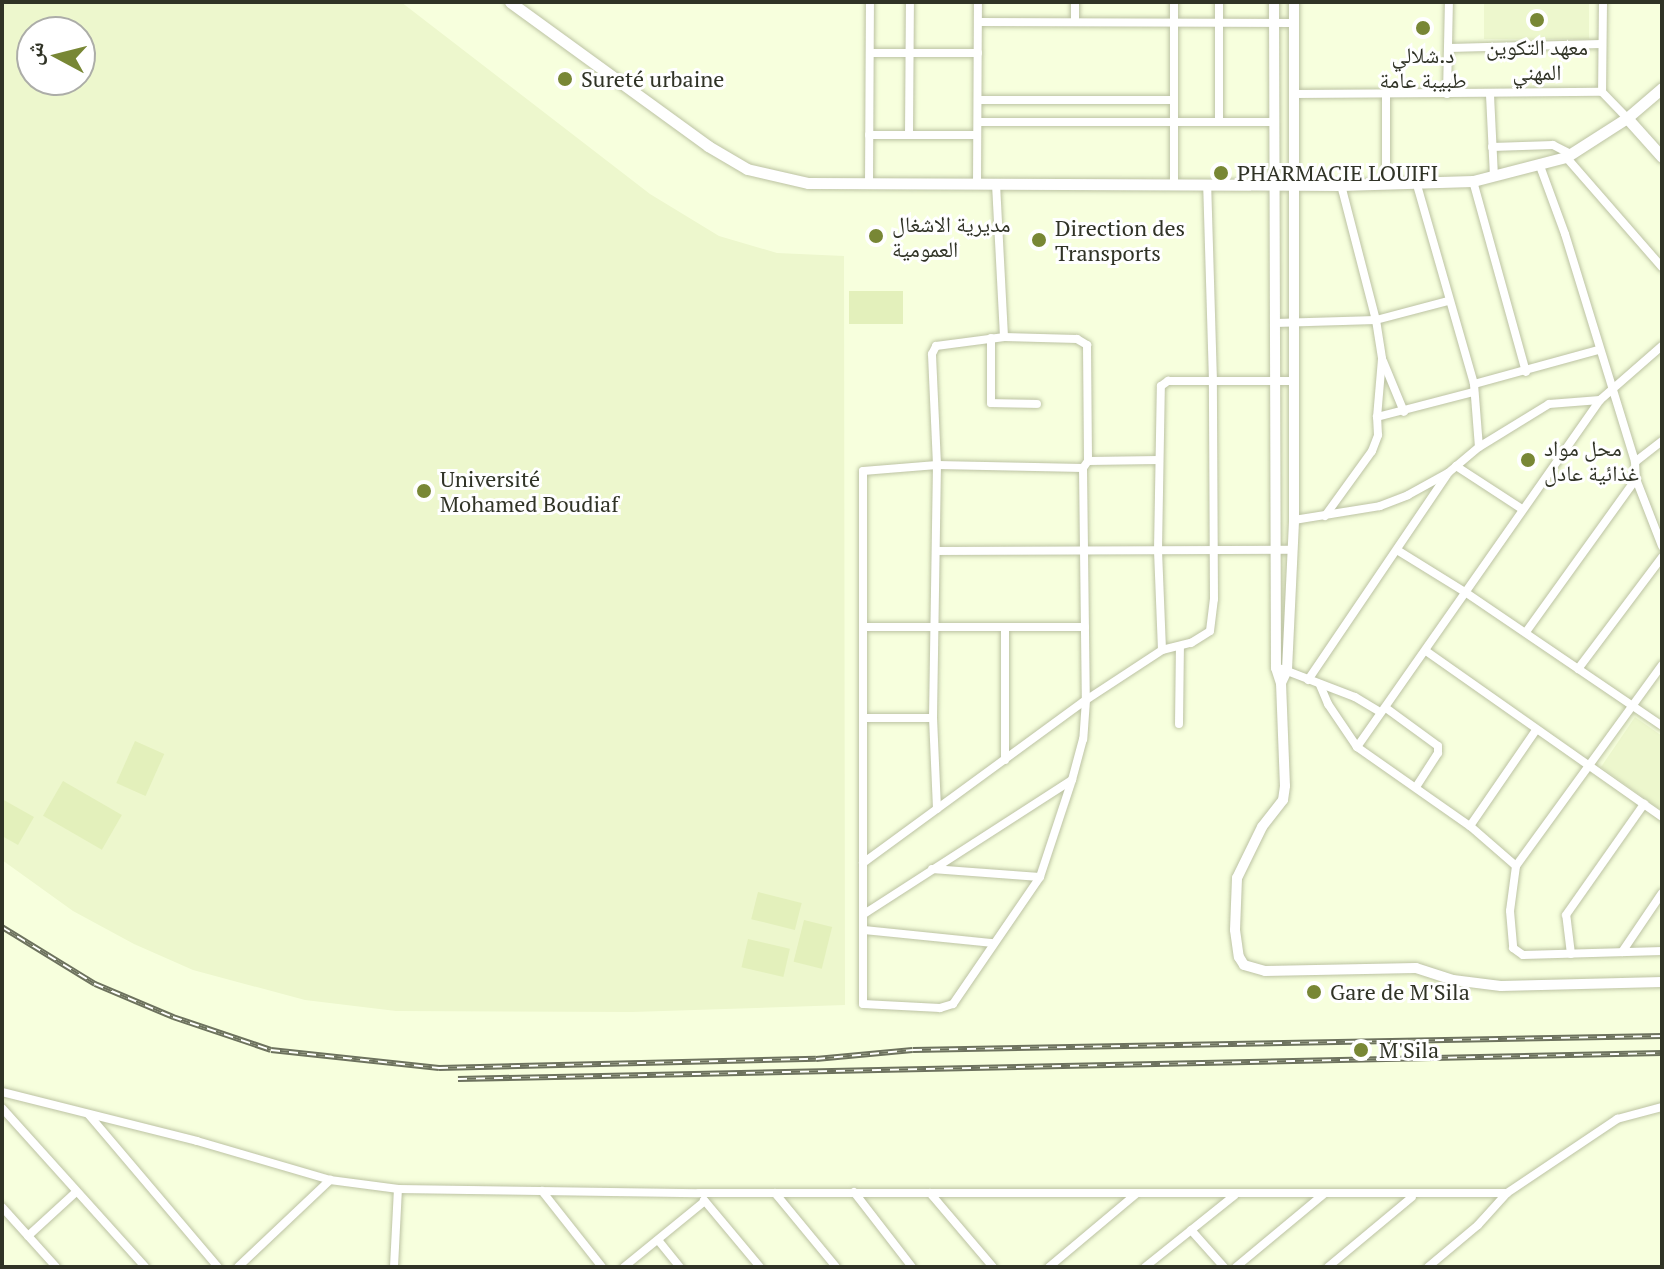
<!DOCTYPE html>
<html>
<head>
<meta charset="utf-8">
<style>
	body { margin:0 }
	#map { position:relative; width:1664px; height:1269px; overflow:hidden; background:#f7ffdd; font-family:"PT Serif","Noto Naskh Arabic",serif }
	div>[style] { position:absolute }
	.built>* { inset:0; background:#edf7cd; transform-origin:0 0 }
	.green>* { inset:0; background:#e3f0bb; transform-origin:0 0 }
	.roads { filter:drop-shadow(0 0 2px #bcc3a3) drop-shadow(0 0 2px #bcc3a3) }
	.minor>* { height:8px; margin:-4px; padding:0 4px; transform-origin:4px; border-radius:4px; background:#fff }
	.tertiary>* { height:10px; margin:-5px; padding:0 5px; transform-origin:5px; border-radius:5px; background:#fff }
	.secondary>* { height:11px; margin:-5.5px; padding:0 5.5px; transform-origin:5.5px; border-radius:5.5px; background:#fff }
	.rail>* { height:6px; margin-top:-3px; transform-origin:0; background:repeating-linear-gradient(90deg,#fff 0 9px,#6d725e 0 18px); box-sizing:border-box; border-block:2px solid #6d725e }
	.dots>* { width:22px; height:22px; translate:-50% -50%; box-sizing:border-box; border:4px solid #fff; border-radius:50% }
	span { translate:-50% -50%; white-space:nowrap; text-align:center; line-height:1.15; -webkit-text-stroke:6px #fff; paint-order:stroke }
	.poi-label { font-size:22px; color:#303326 }
	.left { translate:0 -50%; text-align:left }
	.frame { position:absolute; inset:0; border:4px solid #303326; pointer-events:none }
	.north { position:absolute; left:16px; top:16px; width:80px; height:80px; box-sizing:border-box; background:#fff; border:2px solid #acada8; border-radius:50%; rotate:277deg; font-size:22px; font-weight:700; line-height:32px; text-align:center; color:#303326 }
	.north::after { content:''; display:block; margin:auto; width:28px; height:36px; background:#788735; clip-path:polygon(50% 0,100% 100%,50% 72%,0 100%) }
</style>
</head>
<body>
<div id="map">
	<div class="built">
		<i style="clip-path:polygon(evenodd,2px 2px,401px 2px,650px 194px,719px 236px,777px 253px,844px 256px,845px 1005px,632px 1012px,396px 1011px,305px 1000px,193px 970px,134px 944px,73px 911px,2px 860px,2px 2px,32px 32px,80px 32px,80px 80px,32px 80px,32px 32px)"></i>
		<i style="left:1484px;top:2px;width:105px;height:37px"></i>
		<i style="clip-path:polygon(1635px 717px,1662px 736px,1662px 811px,1601px 767px)"></i>
	</div>
	<div class="green">
		<i style="left:849px;top:291px;width:54px;height:33px"></i>
		<i style="left:135px;top:741px;width:32px;height:46px;rotate:24deg"></i>
		<i style="left:63px;top:781px;width:68px;height:40px;rotate:30deg"></i>
		<i style="clip-path:polygon(2px 799px,34px 817px,18px 845px,2px 836px)"></i>
		<i style="left:758px;top:892px;width:45px;height:28px;rotate:14deg"></i>
		<i style="left:804px;top:920px;width:29px;height:43px;rotate:14deg"></i>
		<i style="left:748px;top:939px;width:43px;height:29px;rotate:13deg"></i>
	</div>
	<div class="roads">
		<div class="minor">
			<i style="left:1603px;top:2px;width:90px;rotate:90.6deg"></i>
			<i style="left:1602px;top:92px;width:36px;rotate:46deg"></i>
			<i style="left:978px;top:22px;width:316px;rotate:0.2deg"></i>
			<i style="left:1075px;top:22px;width:20px;rotate:-90deg"></i>
			<i style="left:1449px;top:48px;width:152px;rotate:-1.5deg"></i>
			<i style="left:870px;top:53px;width:108px"></i>
			<i style="left:1386px;top:93px;width:91px;rotate:90deg"></i>
			<i style="left:1294px;top:94px;width:308px;rotate:-0.4deg"></i>
			<i style="left:1447px;top:94px;width:92px;rotate:-88.8deg"></i>
			<i style="left:1490px;top:95px;width:82px;rotate:87.2deg"></i>
			<i style="left:978px;top:100px;width:196px"></i>
			<i style="left:978px;top:122px;width:297px"></i>
			<i style="left:1219px;top:122px;width:120px;rotate:-90deg"></i>
			<i style="left:869px;top:135px;width:108px"></i>
			<i style="left:909px;top:135px;width:133px;rotate:-89.6deg"></i>
			<i style="left:1492px;top:147px;width:61px;rotate:-1.9deg"></i>
			<i style="left:1553px;top:145px;width:20px;rotate:27deg"></i>
			<i style="left:1566px;top:157px;width:146px;rotate:48.9deg"></i>
			<i style="left:1540px;top:166px;width:72px;rotate:69.8deg"></i>
			<i style="left:1565px;top:234px;width:239px;rotate:72.9deg"></i>
			<i style="left:1635px;top:462px;width:17px;rotate:87deg"></i>
			<i style="left:1636px;top:479px;width:72px;rotate:68.8deg"></i>
			<i style="left:1473px;top:181px;width:198px;rotate:74.5deg"></i>
			<i style="left:869px;top:184px;width:182px;rotate:-89.7deg"></i>
			<i style="left:977px;top:184px;width:182px;rotate:-89.7deg"></i>
			<i style="left:996px;top:184px;width:153px;rotate:87deg"></i>
			<i style="left:1174px;top:184px;width:182px;rotate:-90deg"></i>
			<i style="left:1341px;top:185px;width:139px;rotate:75.5deg"></i>
			<i style="left:1376px;top:320px;width:39px;rotate:81deg"></i>
			<i style="left:1382px;top:359px;width:58px;rotate:94.9deg"></i>
			<i style="left:1417px;top:185px;width:207px;rotate:74deg"></i>
			<i style="left:1474px;top:384px;width:63px;rotate:85.5deg"></i>
			<i style="left:1276px;top:323px;width:100px;rotate:-1.7deg"></i>
			<i style="left:1376px;top:320px;width:74px;rotate:-14.8deg"></i>
			<i style="left:991px;top:338px;width:65px;rotate:90deg"></i>
			<i style="left:991px;top:403px;width:46px;rotate:1.2deg"></i>
			<i style="left:1383px;top:361px;width:55px;rotate:67.6deg"></i>
			<i style="left:1474px;top:384px;width:129px;rotate:-15.3deg"></i>
			<i style="left:1088px;top:461px;width:71px;rotate:-0.8deg"></i>
			<i style="left:1635px;top:462px;width:34px;rotate:-38deg"></i>
			<i style="left:1456px;top:466px;width:79px;rotate:33.1deg"></i>
			<i style="left:1325px;top:516px;width:80px;rotate:-54.1deg"></i>
			<i style="left:1372px;top:451px;width:17px;rotate:-69deg"></i>
			<i style="left:1378px;top:435px;width:18px;rotate:-93deg"></i>
			<i style="left:1377px;top:417px;width:100px;rotate:-14.5deg"></i>
			<i style="left:1294px;top:520px;width:87px;rotate:-9.2deg"></i>
			<i style="left:1380px;top:506px;width:30px;rotate:-21deg"></i>
			<i style="left:1408px;top:495px;width:46px;rotate:-28.8deg"></i>
			<i style="left:1448px;top:473px;width:40px;rotate:-40deg"></i>
			<i style="left:1479px;top:447px;width:82px;rotate:-31.6deg"></i>
			<i style="left:1549px;top:404px;width:51px;rotate:-4.5deg"></i>
			<i style="left:1600px;top:400px;width:82px;rotate:-41.1deg"></i>
			<i style="left:1397px;top:550px;width:80px;rotate:31.7deg"></i>
			<i style="left:1465px;top:592px;width:238px;rotate:34.2deg"></i>
			<i style="left:936px;top:551px;width:357px;rotate:-0.2deg"></i>
			<i style="left:864px;top:627px;width:221px"></i>
			<i style="left:1526px;top:632px;width:188px;rotate:-54.3deg"></i>
			<i style="left:1162px;top:650px;width:100px;rotate:-92.3deg"></i>
			<i style="left:1158px;top:550px;width:164px;rotate:-89deg"></i>
			<i style="left:1161px;top:386px;width:9px;rotate:-36deg"></i>
			<i style="left:1168px;top:381px;width:126px"></i>
			<i style="left:1426px;top:651px;width:289px;rotate:35.1deg"></i>
			<i style="left:1662px;top:665px;width:248px;rotate:126deg"></i>
			<i style="left:1516px;top:866px;width:45px;rotate:97.6deg"></i>
			<i style="left:1510px;top:911px;width:37px;rotate:85deg"></i>
			<i style="left:1513px;top:948px;width:12px;rotate:35deg"></i>
			<i style="left:1523px;top:955px;width:139px;rotate:-1.6deg"></i>
			<i style="left:1282px;top:669px;width:78px;rotate:21deg"></i>
			<i style="left:1355px;top:697px;width:29px;rotate:31deg"></i>
			<i style="left:1578px;top:669px;width:140px;rotate:-53.1deg"></i>
			<i style="left:1308px;top:680px;width:248px;rotate:-55.9deg"></i>
			<i style="left:1320px;top:685px;width:21px;rotate:67deg"></i>
			<i style="left:1328px;top:704px;width:52px;rotate:56deg"></i>
			<i style="left:1357px;top:747px;width:138px;rotate:35deg"></i>
			<i style="left:1470px;top:826px;width:61px;rotate:41deg"></i>
			<i style="left:1386px;top:708px;width:64px;rotate:36.2deg"></i>
			<i style="left:1438px;top:746px;width:7px;rotate:90deg"></i>
			<i style="left:1438px;top:753px;width:40px;rotate:122.9deg"></i>
			<i style="left:863px;top:718px;width:70px"></i>
			<i style="left:1179px;top:724px;width:77px;rotate:-89.3deg"></i>
			<i style="left:1357px;top:747px;width:424px;rotate:-55deg"></i>
			<i style="left:1005px;top:760px;width:132px;rotate:-90deg"></i>
			<i style="left:937px;top:809px;width:91px;rotate:-92.5deg"></i>
			<i style="left:933px;top:718px;width:253px;rotate:-89.1deg"></i>
			<i style="left:937px;top:465px;width:111px;rotate:-92.6deg"></i>
			<i style="left:932px;top:354px;width:9px;rotate:-63deg"></i>
			<i style="left:936px;top:346px;width:69px;rotate:-7.5deg"></i>
			<i style="left:1004px;top:337px;width:73px;rotate:1.6deg"></i>
			<i style="left:1077px;top:339px;width:12px;rotate:31deg"></i>
			<i style="left:1087px;top:345px;width:116px;rotate:89.5deg"></i>
			<i style="left:1088px;top:461px;width:9px;rotate:126deg"></i>
			<i style="left:1083px;top:468px;width:232px;rotate:89.3deg"></i>
			<i style="left:1086px;top:700px;width:39px;rotate:94deg"></i>
			<i style="left:1083px;top:739px;width:42px;rotate:105deg"></i>
			<i style="left:1072px;top:780px;width:102px;rotate:108.3deg"></i>
			<i style="left:1040px;top:877px;width:154px;rotate:124.4deg"></i>
			<i style="left:953px;top:1004px;width:14px;rotate:163deg"></i>
			<i style="left:940px;top:1008px;width:77px;rotate:-177deg"></i>
			<i style="left:863px;top:1004px;width:533px;rotate:-90deg"></i>
			<i style="left:863px;top:471px;width:74px;rotate:-4.6deg"></i>
			<i style="left:937px;top:465px;width:146px;rotate:1.2deg"></i>
			<i style="left:1470px;top:826px;width:116px;rotate:-55.5deg"></i>
			<i style="left:863px;top:863px;width:276px;rotate:-36.2deg"></i>
			<i style="left:1086px;top:700px;width:91px;rotate:-33.3deg"></i>
			<i style="left:1162px;top:650px;width:30px;rotate:-14deg"></i>
			<i style="left:1191px;top:643px;width:22px;rotate:-32deg"></i>
			<i style="left:1210px;top:631px;width:32px;rotate:-83deg"></i>
			<i style="left:1214px;top:599px;width:217px;rotate:-90.3deg"></i>
			<i style="left:1213px;top:382px;width:198px;rotate:-91.7deg"></i>
			<i style="left:932px;top:869px;width:108px;rotate:4.2deg"></i>
			<i style="left:864px;top:914px;width:247px;rotate:-32.8deg"></i>
			<i style="left:864px;top:930px;width:130px;rotate:5.8deg"></i>
			<i style="left:1622px;top:952px;width:71px;rotate:-55.9deg"></i>
			<i style="left:1571px;top:954px;width:39px;rotate:-97deg"></i>
			<i style="left:1566px;top:915px;width:136px;rotate:-54.9deg"></i>
			<i style="left:2px;top:1092px;width:201px;rotate:14.1deg"></i>
			<i style="left:197px;top:1141px;width:139px;rotate:16.3deg"></i>
			<i style="left:330px;top:1180px;width:69px;rotate:7.5deg"></i>
			<i style="left:398px;top:1189px;width:301px;rotate:0.8deg"></i>
			<i style="left:699px;top:1193px;width:808px"></i>
			<i style="left:1507px;top:1193px;width:133px;rotate:-33.9deg"></i>
			<i style="left:1617px;top:1119px;width:47px;rotate:-14.9deg"></i>
			<i style="left:2px;top:1108px;width:214px;rotate:48deg"></i>
			<i style="left:89px;top:1115px;width:199px;rotate:49.7deg"></i>
			<i style="left:542px;top:1191px;width:97px;rotate:51.7deg"></i>
			<i style="left:854px;top:1192px;width:95px;rotate:52.3deg"></i>
			<i style="left:775px;top:1193px;width:96px;rotate:50.5deg"></i>
			<i style="left:930px;top:1193px;width:97px;rotate:49.6deg"></i>
			<i style="left:704px;top:1200px;width:87px;rotate:50.1deg"></i>
			<i style="left:2px;top:1207px;width:81px;rotate:48deg"></i>
			<i style="left:1191px;top:1230px;width:50px;rotate:48.3deg"></i>
			<i style="left:28px;top:1236px;width:64px;rotate:-42.5deg"></i>
			<i style="left:658px;top:1240px;width:35px;rotate:51deg"></i>
			<i style="left:238px;top:1267px;width:127px;rotate:-43.4deg"></i>
			<i style="left:394px;top:1267px;width:78px;rotate:-87.1deg"></i>
			<i style="left:624px;top:1267px;width:104px;rotate:-39.2deg"></i>
			<i style="left:1049px;top:1267px;width:114px;rotate:-40deg"></i>
			<i style="left:1145px;top:1267px;width:115px;rotate:-38.7deg"></i>
			<i style="left:1236px;top:1267px;width:114px;rotate:-39.7deg"></i>
			<i style="left:1328px;top:1267px;width:109px;rotate:-39.8deg"></i>
			<i style="left:1428px;top:1267px;width:65px;rotate:-40deg"></i>
			<i style="left:1478px;top:1225px;width:43px;rotate:-47.8deg"></i>
		</div>
		<div class="tertiary">
			<i style="left:1274px;top:2px;width:666px;rotate:89.83deg"></i>
			<i style="left:1276px;top:668px;width:16px;rotate:72deg"></i>
			<i style="left:1281px;top:683px;width:103px;rotate:87.8deg"></i>
			<i style="left:1285px;top:786px;width:14px;rotate:98deg"></i>
			<i style="left:1283px;top:800px;width:34px;rotate:128deg"></i>
			<i style="left:1262px;top:827px;width:57px;rotate:116.1deg"></i>
			<i style="left:1237px;top:878px;width:52px;rotate:92.2deg"></i>
			<i style="left:1235px;top:930px;width:27px;rotate:82deg"></i>
			<i style="left:1239px;top:957px;width:9px;rotate:58deg"></i>
			<i style="left:1244px;top:965px;width:22px;rotate:16deg"></i>
			<i style="left:1265px;top:971px;width:151px;rotate:-1.1deg"></i>
			<i style="left:1416px;top:968px;width:39px;rotate:18deg"></i>
			<i style="left:1453px;top:980px;width:48px;rotate:7.1deg"></i>
			<i style="left:1501px;top:986px;width:161px;rotate:-1.4deg"></i>
			<i style="left:1281px;top:683px;width:14px;rotate:-65deg"></i>
			<i style="left:1287px;top:670px;width:150px;rotate:-87.3deg"></i>
			<i style="left:1294px;top:520px;width:518px;rotate:-90deg"></i>
		</div>
		<div class="secondary">
			<i style="left:510px;top:2px;width:245px;rotate:36deg"></i>
			<i style="left:708px;top:146px;width:45px;rotate:30.5deg"></i>
			<i style="left:747px;top:169px;width:63px;rotate:12.9deg"></i>
			<i style="left:808px;top:183px;width:533px;rotate:0.21deg"></i>
			<i style="left:1341px;top:185px;width:132px;rotate:-1.7deg"></i>
			<i style="left:1473px;top:181px;width:96px;rotate:-14.5deg"></i>
			<i style="left:1566px;top:157px;width:72px;rotate:-32.6deg"></i>
			<i style="left:1662px;top:88px;width:46px;rotate:139.4deg"></i>
			<i style="left:1627px;top:118px;width:52px;rotate:48.1deg"></i>
		</div>
	</div>
	<div class="rail">
		<i style="left:2px;top:927px;width:109px;rotate:31.5deg"></i>
		<i style="left:95px;top:984px;width:85px;rotate:22.9deg"></i>
		<i style="left:173px;top:1017px;width:103px;rotate:18.6deg"></i>
		<i style="left:271px;top:1050px;width:169px;rotate:6.1deg"></i>
		<i style="left:439px;top:1068px;width:377px;rotate:-1.4deg"></i>
		<i style="left:816px;top:1059px;width:97px;rotate:-5.3deg"></i>
		<i style="left:913px;top:1050px;width:749px;rotate:-1.07deg"></i>
		<i style="left:458px;top:1079px;width:1204px;rotate:-1.24deg"></i>
	</div>
	<div class="dots">
		<i style="left:1537px;top:20px;background:#788735"></i>
		<i style="left:1423px;top:28px;background:#788735"></i>
		<i style="left:565px;top:79px;background:#788735"></i>
		<i style="left:1221px;top:173px;background:#788735"></i>
		<i style="left:876px;top:236px;background:#788735"></i>
		<i style="left:1039px;top:240px;background:#788735"></i>
		<i style="left:1528px;top:460px;background:#788735"></i>
		<i style="left:424px;top:491px;background:#788735"></i>
		<i style="left:1314px;top:992px;background:#788735"></i>
		<i style="left:1361px;top:1050px;background:#788735"></i>
	</div>
	<div class="poi-label">
		<span style="left:1537px;top:59px">معهد التكوين<br>المهني</span>
		<span style="left:1423px;top:67px">د.شلالي<br>طبيبة عامة</span>
		<span class="left" style="left:581px;top:79px">Sureté urbaine</span>
		<span class="left" style="left:1237px;top:173px">PHARMACIE LOUIFI</span>
		<span class="left" style="left:892px;top:236px">مديرية الاشغال<br>العمومية</span>
		<span class="left" style="left:1055px;top:240px">Direction des<br>Transports</span>
		<span class="left" style="left:1544px;top:460px">محل مواد<br>غذائية عادل</span>
		<span class="left" style="left:440px;top:491px">Université<br>Mohamed Boudiaf</span>
		<span class="left" style="left:1330px;top:992px">Gare de M'Sila</span>
		<span class="left" style="left:1379px;top:1050px">M'Sila</span>
	</div>
	<div class="frame"></div>
	<div class="north">ش</div>
</div>
</body>
</html>
